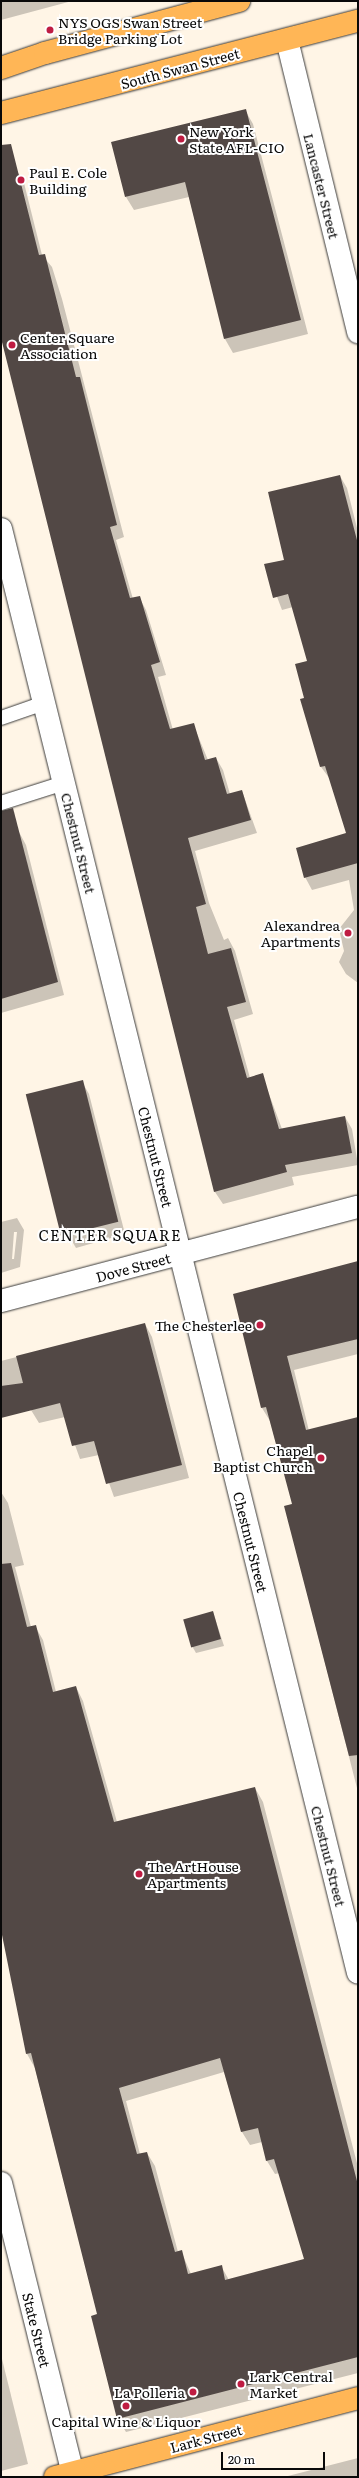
<!DOCTYPE html>
<html>
<head>
<meta charset="utf-8">
<style>
	body { margin:0 }
	#map { position:relative; width:359px; height:2478px; overflow:hidden; background:#fff5e6; font-family:Literata,serif }
	div>[style] { position:absolute }
	.shadow>* { inset:0; background:#0003 }
	.building>* { inset:0; background:#524845; transform-origin:0 0 }
	.roads { filter:drop-shadow(0 0 1px #3c3c3c) drop-shadow(0 0 1px #3c3c3c) }
	.service>* { height:14px; margin:-7px; padding:0 7px; transform-origin:7px; border-radius:7px; background:#fff }
	.minor>* { height:22px; margin:-11px; padding:0 11px; transform-origin:11px; border-radius:11px; background:#fff }
	.primary>* { height:22px; margin:-11px; padding:0 11px; transform-origin:11px; border-radius:11px; background:#ffb656 }
	.dots>* { width:11px; height:11px; translate:-50% -50%; box-sizing:border-box; border:2px solid #fff; border-radius:50% }
	span { translate:-50% -50%; white-space:nowrap; text-align:center; line-height:1.15; -webkit-text-stroke:4px #fff; paint-order:stroke }
	.poi-label { font-size:14px; color:#090909 }
	.left { translate:0 -50%; text-align:left }
	.right { translate:-100% -50%; text-align:right }
	.street-label { font-size:14px; color:#090909 }
	.neighbourhood-label { font-size:15px; color:#090909; letter-spacing:1px }
	.frame { position:absolute; inset:0; border:2px solid #090909; pointer-events:none }
	.scale { position:absolute; left:221px; top:2452px; width:104px; height:18px; box-sizing:border-box; border:2px solid #090909; border-top:0; padding-left:5px; font-size:12px; line-height:14px; white-space:nowrap; color:#090909; -webkit-text-stroke:3px #fff; paint-order:stroke }
</style>
</head>
<body>
<div id="map">
	<div class="shadow">
		<i style="clip-path:polygon(1px 1px,72px 1px,1px 20px)"></i>
		<i style="clip-path:polygon(245px 110px,253px 124px,308px 334px,233px 353px,225px 339px,189px 197px,134px 210px,126px 197px)"></i>
		<i style="clip-path:polygon(1px 157px,17px 171px,24px 183px,42px 255px,52px 267px,62px 299px,124px 537px,116px 540px,133px 599px,139px 597px,146px 610px,166px 675px,158px 677px,173px 730px,193px 724px,208px 760px,216px 758px,223px 770px,230px 794px,242px 791px,257px 833px,195px 851px,209px 903px,224px 940px,228px 938px,235px 951px,253px 1014px,234px 1020px,250px 1078px,262px 1075px,282px 1129px,345px 1117px,352px 1129px,358px 1165px,292px 1177px,294px 1185px,223px 1204px,215px 1192px,1px 332px)"></i>
		<i style="clip-path:polygon(340px 476px,347px 488px,358px 532px,358px 983px,346px 974px,339px 962px,344px 951px,339px 929px,354px 910px,349px 880px,312px 890px,305px 877px,348px 834px,330px 779px,321px 767px,305px 698px,308px 662px,293px 607px,282px 610px,265px 565px,285px 560px)"></i>
		<i style="clip-path:polygon(19px 832px,26px 845px,64px 995px,1px 1013px,1px 837px)"></i>
		<i style="clip-path:polygon(82px 1082px,89px 1094px,125px 1234px,76px 1248px,69px 1236px)"></i>
		<i style="clip-path:polygon(evenodd,17px 1218px,24px 1230px,20px 1267px,1px 1273px,1px 1222px,17px 1218px,14px 1232px,17px 1232px,14px 1259px,12px 1259px,14px 1232px)"></i>
		<i style="clip-path:polygon(358px 1262px,358px 1354px,294px 1370px,309px 1431px,358px 1418px,358px 1792px,285px 1506px,293px 1504px,270px 1421px,262px 1408px,234px 1295px)"></i>
		<i style="clip-path:polygon(145px 1324px,152px 1337px,189px 1478px,114px 1497px,99px 1455px,80px 1459px,65px 1417px,39px 1423px,31px 1410px,1px 1406px,1px 1361px)"></i>
		<i style="clip-path:polygon(evenodd,1px 1492px,8px 1503px,24px 1565px,15px 1567px,31px 1627px,35px 1626px,43px 1640px,56px 1692px,76px 1687px,83px 1701px,117px 1822px,255px 1788px,263px 1802px,358px 2167px,358px 2373px,126px 2432px,118px 2419px,92px 2317px,98px 2315px,35px 2068px,27px 2054px,16px 1987px,1px 1928px,1px 1492px,224px 2072px,242px 2132px,250px 2145px,262px 2142px,267px 2161px,275px 2174px,280px 2173px,305px 2260px,229px 2280px,221px 2266px,191px 2274px,181px 2251px,178px 2252px,155px 2166px,147px 2153px,140px 2154px,126px 2101px,224px 2072px)"></i>
		<i style="clip-path:polygon(213px 1612px,224px 1646px,196px 1653px,192px 1646px)"></i>
		<i style="clip-path:polygon(1px 2355px,28px 2464px,1px 2471px)"></i>
		<i style="clip-path:polygon(358px 2458px,358px 2477px,284px 2477px)"></i>
	</div>
	<div class="building">
		<i style="clip-path:polygon(246px 109px,301px 320px,224px 339px,185px 182px,125px 197px,111px 142px)"></i>
		<i style="clip-path:polygon(11px 144px,39px 255px,45px 254px,76px 377px,80px 377px,117px 525px,110px 527px,130px 598px,140px 596px,160px 662px,151px 665px,170px 729px,194px 723px,205px 760px,216px 757px,227px 794px,242px 790px,251px 820px,188px 838px,206px 904px,196px 907px,208px 954px,231px 948px,246px 1002px,227px 1007px,247px 1078px,263px 1073px,279px 1129px,345px 1116px,352px 1153px,285px 1165px,287px 1172px,214px 1192px,1px 338px,1px 145px)"></i>
		<i style="clip-path:polygon(340px 475px,358px 544px,358px 863px,304px 878px,296px 848px,346px 833px,325px 766px,320px 767px,300px 699px,304px 698px,295px 664px,307px 661px,288px 594px,273px 598px,264px 564px,284px 560px,268px 492px)"></i>
		<i style="clip-path:polygon(13px 808px,58px 982px,1px 999px,1px 811px)"></i>
		<i style="left:83px;top:1080px;width:146px;height:59px;rotate:76deg"></i>
		<i style="clip-path:polygon(358px 1261px,358px 1339px,287px 1356px,306px 1430px,358px 1417px,358px 1755px,349px 1756px,284px 1506px,292px 1504px,266px 1407px,261px 1408px,233px 1294px)"></i>
		<i style="clip-path:polygon(145px 1323px,182px 1465px,106px 1484px,94px 1441px,72px 1446px,60px 1403px,1px 1418px,1px 1386px,23px 1383px,16px 1356px)"></i>
		<i style="clip-path:polygon(evenodd,11px 1563px,27px 1627px,36px 1625px,53px 1692px,76px 1686px,114px 1822px,255px 1787px,358px 2185px,358px 2357px,117px 2419px,91px 2316px,97px 2314px,31px 2053px,26px 2054px,1px 1930px,1px 1564px,11px 1563px,220px 2058px,241px 2132px,258px 2128px,266px 2161px,274px 2159px,304px 2259px,225px 2280px,222px 2265px,188px 2274px,182px 2250px,175px 2252px,147px 2152px,137px 2154px,119px 2088px,220px 2058px)"></i>
		<i style="left:213px;top:1611px;width:29px;height:31px;rotate:74deg"></i>
	</div>
	<div class="roads">
		<div class="service">
			<i style="left:1px;top:718px;width:46px;rotate:-19.2deg"></i>
			<i style="left:1px;top:803px;width:66px;rotate:-17.6deg"></i>
		</div>
		<div class="minor">
			<i style="left:287px;top:40px;width:301px;rotate:76.3deg"></i>
			<i style="left:1px;top:529px;width:1487px;rotate:76.11deg"></i>
			<i style="left:1px;top:1301px;width:369px;rotate:-14.8deg"></i>
			<i style="left:1px;top:2183px;width:303px;rotate:76.1deg"></i>
		</div>
		<div class="primary">
			<i style="left:1px;top:68px;width:46px;rotate:-18.8deg"></i>
			<i style="left:45px;top:53px;width:201px;rotate:-15deg"></i>
			<i style="left:1px;top:113px;width:369px;rotate:-14.5deg"></i>
			<i style="left:55px;top:2477px;width:313px;rotate:-14.6deg"></i>
		</div>
	</div>
	<div class="dots">
		<i style="left:50px;top:30px;background:#bf1c42"></i>
		<i style="left:181px;top:139px;background:#bf1c42"></i>
		<i style="left:21px;top:180px;background:#bf1c42"></i>
		<i style="left:12px;top:345px;background:#bf1c42"></i>
		<i style="left:348px;top:933px;background:#bf1c42"></i>
		<i style="left:260px;top:1325px;background:#bf1c42"></i>
		<i style="left:321px;top:1458px;background:#bf1c42"></i>
		<i style="left:139px;top:1874px;background:#bf1c42"></i>
		<i style="left:241px;top:2384px;background:#bf1c42"></i>
		<i style="left:193px;top:2392px;background:#bf1c42"></i>
		<i style="left:126px;top:2406px;background:#bf1c42"></i>
	</div>
	<div class="poi-label">
		<span class="left" style="left:58px;top:30px">NYS OGS Swan Street<br>Bridge Parking Lot</span>
		<span class="left" style="left:189px;top:139px">New York<br>State AFL-CIO</span>
		<span class="left" style="left:29px;top:180px">Paul E. Cole<br>Building</span>
		<span class="left" style="left:20px;top:345px">Center Square<br>Association</span>
		<span class="right" style="left:340px;top:933px">Alexandrea<br>Apartments</span>
		<span class="right" style="left:252px;top:1325px">The Chesterlee</span>
		<span class="right" style="left:313px;top:1458px">Chapel<br>Baptist Church</span>
		<span class="left" style="left:147px;top:1874px">The ArtHouse<br>Apartments</span>
		<span class="left" style="left:249px;top:2384px">Lark Central<br>Market</span>
		<span class="right" style="left:185px;top:2392px">La Polleria</span>
		<span style="left:126px;top:2421px">Capital Wine &amp; Liquor</span>
	</div>
	<div class="street-label">
		<span style="left:180px;top:68px;rotate:-15deg">South Swan Street</span>
		<span style="left:322px;top:186px;rotate:76deg">Lancaster Street</span>
		<span style="left:79px;top:843px;rotate:76deg">Chestnut Street</span>
		<span style="left:156px;top:1157px;rotate:76deg">Chestnut Street</span>
		<span style="left:133px;top:1267px;rotate:-15deg">Dove Street</span>
		<span style="left:251px;top:1542px;rotate:76deg">Chestnut Street</span>
		<span style="left:329px;top:1856px;rotate:76deg">Chestnut Street</span>
		<span style="left:37px;top:2330px;rotate:76deg">State Street</span>
		<span style="left:206px;top:2438px;rotate:-15deg">Lark Street</span>
	</div>
	<div class="neighbourhood-label">
		<span style="left:110px;top:1235px">CENTER SQUARE</span>
	</div>
	<div class="frame"></div>
	<div class="scale">20 m</div>
</div>
</body>
</html>
